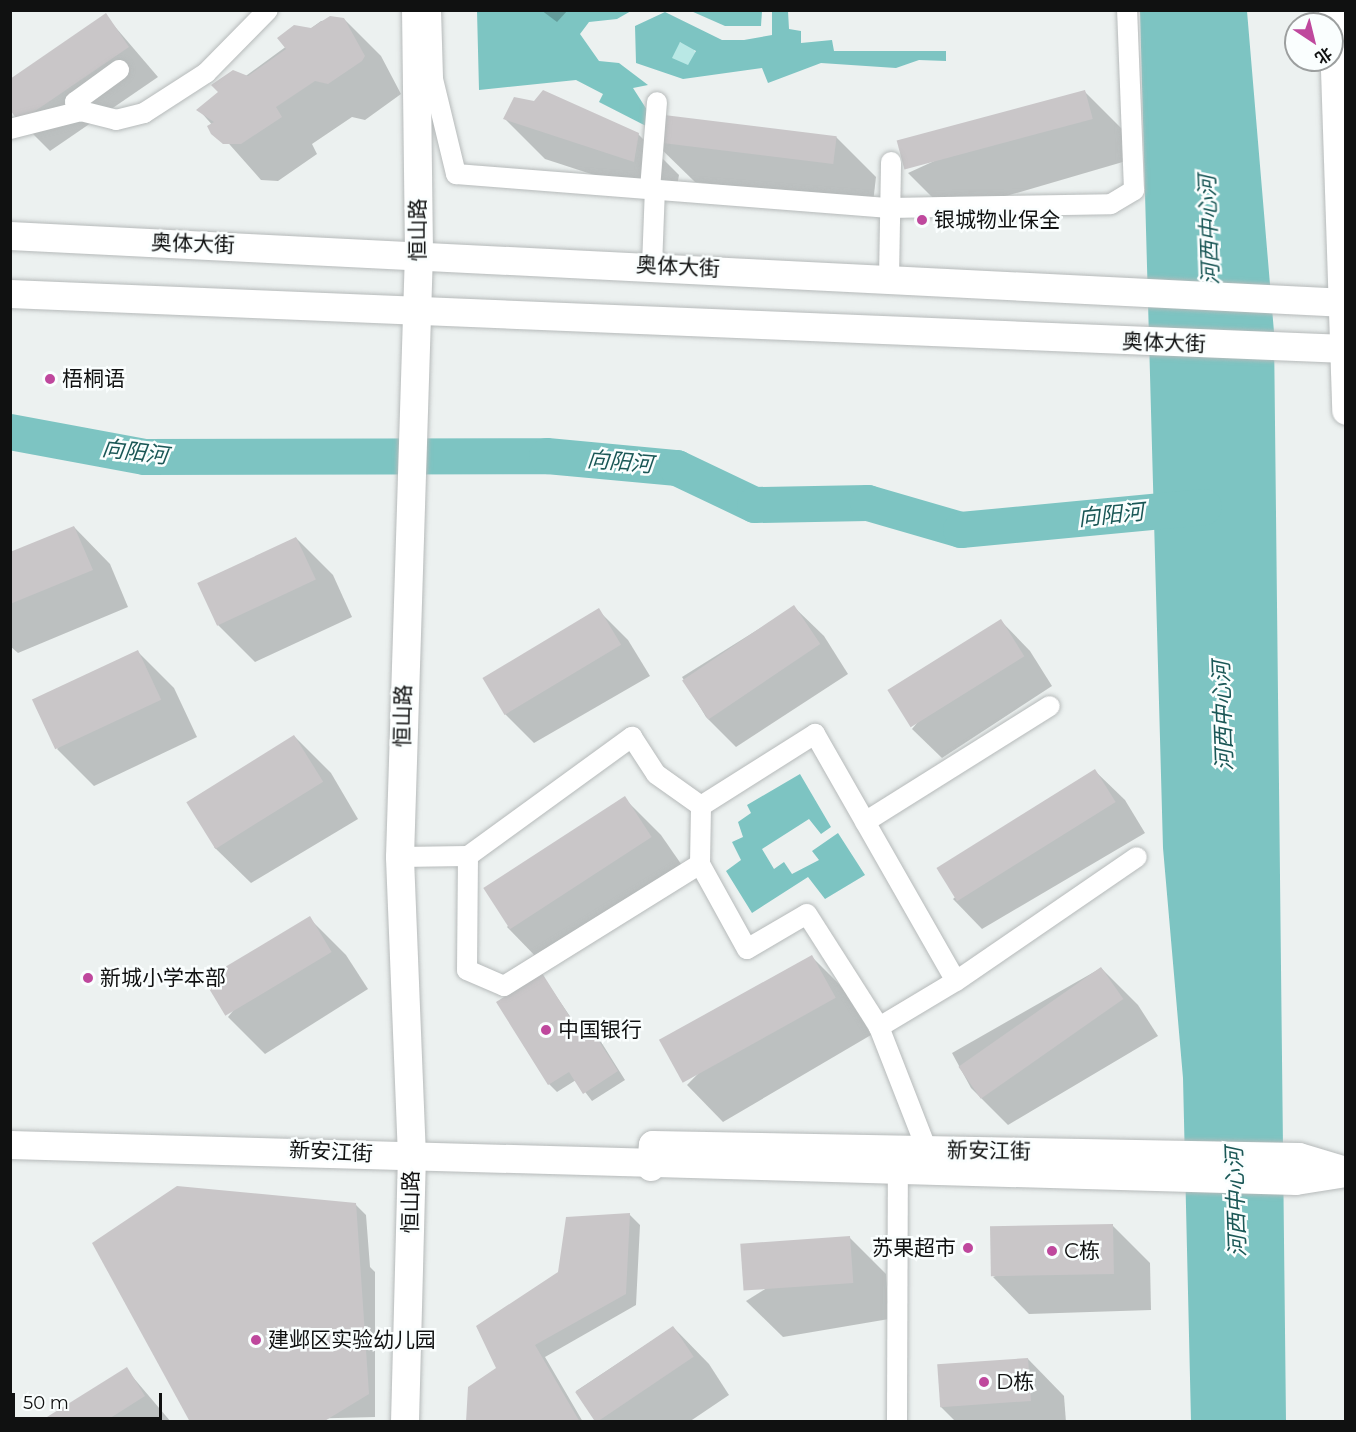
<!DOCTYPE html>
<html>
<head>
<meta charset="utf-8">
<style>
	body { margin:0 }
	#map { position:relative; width:1356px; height:1432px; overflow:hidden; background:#ecf1f0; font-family:Montserrat,"Noto Sans SC",sans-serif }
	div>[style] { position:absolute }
	.green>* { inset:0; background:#b9e8e5 }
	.round { border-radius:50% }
	.forest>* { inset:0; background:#7dc5c2 }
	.water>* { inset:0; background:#7dc4c2 }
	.shadow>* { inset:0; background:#0003 }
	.river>* { height:36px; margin:-18px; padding:0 18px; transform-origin:18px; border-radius:18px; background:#7dc4c2 }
	.building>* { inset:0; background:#c9c6c8; transform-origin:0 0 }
	.roads { filter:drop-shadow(0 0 2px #b6baba) drop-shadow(0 0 2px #b6baba) }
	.street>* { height:20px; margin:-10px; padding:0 10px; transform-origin:10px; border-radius:10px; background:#fff }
	.secondary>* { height:28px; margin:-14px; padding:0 14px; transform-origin:14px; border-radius:14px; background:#fff }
	.dots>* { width:16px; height:16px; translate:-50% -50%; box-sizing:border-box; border:3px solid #fafefe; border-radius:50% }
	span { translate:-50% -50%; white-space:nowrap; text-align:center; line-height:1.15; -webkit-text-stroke:5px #fafefe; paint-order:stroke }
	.poi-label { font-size:21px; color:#101111 }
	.left { translate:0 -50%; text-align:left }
	.right { translate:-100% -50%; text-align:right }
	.street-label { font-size:21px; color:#101111 }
	.water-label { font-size:22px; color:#1a5756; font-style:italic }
	.frame { position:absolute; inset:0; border:12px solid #101111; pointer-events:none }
	.north { position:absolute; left:1284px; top:12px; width:60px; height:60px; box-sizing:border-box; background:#fafefe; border:2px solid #9c9f9f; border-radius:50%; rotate:145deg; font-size:16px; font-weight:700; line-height:24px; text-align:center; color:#101111 }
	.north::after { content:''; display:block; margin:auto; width:21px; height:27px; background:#bf489d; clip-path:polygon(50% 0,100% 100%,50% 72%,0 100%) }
	.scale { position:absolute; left:12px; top:1393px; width:150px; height:27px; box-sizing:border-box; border:3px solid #101111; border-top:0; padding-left:8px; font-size:18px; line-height:21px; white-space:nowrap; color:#101111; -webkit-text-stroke:4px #fafefe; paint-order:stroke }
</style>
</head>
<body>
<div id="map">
	<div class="green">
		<i class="round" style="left:671px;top:42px;width:24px;height:24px"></i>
	</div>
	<div class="forest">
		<i style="clip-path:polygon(477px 11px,631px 11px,617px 19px,589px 22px,580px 34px,599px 61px,619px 63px,648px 85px,633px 88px,649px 113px,646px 126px,599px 102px,603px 94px,576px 80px,479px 90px)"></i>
		<i style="clip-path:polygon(691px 11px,762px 11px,761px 26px,725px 26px)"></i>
	</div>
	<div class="water">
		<i style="clip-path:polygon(evenodd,772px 11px,788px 11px,789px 29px,801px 31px,801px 43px,832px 40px,834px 51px,946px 51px,946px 61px,919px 60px,896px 68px,821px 63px,768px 83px,762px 68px,683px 79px,636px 63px,635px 26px,665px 12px,722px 40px,744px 40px,772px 35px,772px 11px,680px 42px,696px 51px,688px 65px,672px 58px,680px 42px)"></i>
		<i style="clip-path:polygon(1140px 11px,1247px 11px,1274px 332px,1286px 1421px,1191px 1421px,1183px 1078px,1163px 848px)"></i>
		<i style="clip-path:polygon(800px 774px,831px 827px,821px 834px,809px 819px,762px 849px,774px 869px,784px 862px,792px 874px,819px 860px,812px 851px,838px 833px,865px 875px,825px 899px,808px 877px,752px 913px,726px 871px,741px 860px,732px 842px,743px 837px,738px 822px,751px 813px,747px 805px)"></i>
	</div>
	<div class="shadow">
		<i style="clip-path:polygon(541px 10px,568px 10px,557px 22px)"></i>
		<i style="clip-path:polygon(105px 15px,158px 77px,50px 151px,20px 121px)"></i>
		<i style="clip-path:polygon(344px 19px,381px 56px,401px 94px,365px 120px,352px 117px,312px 144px,317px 154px,278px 181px,261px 180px,199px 110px,321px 21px)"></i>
		<i style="clip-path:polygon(1085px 92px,1125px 132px,1133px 159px,948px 213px,908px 173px)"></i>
		<i style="clip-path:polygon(505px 119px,638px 134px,679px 175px,674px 201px,545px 159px)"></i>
		<i style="clip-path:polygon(836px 137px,876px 177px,873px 203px,695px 182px,654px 142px)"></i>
		<i style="clip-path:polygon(74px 527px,110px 564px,128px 607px,18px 653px,10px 646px,10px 554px)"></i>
		<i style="clip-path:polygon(296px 538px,333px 575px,352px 617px,255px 662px,218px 625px)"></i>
		<i style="clip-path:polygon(794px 607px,824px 636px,848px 674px,736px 747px,706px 717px,682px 677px)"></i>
		<i style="clip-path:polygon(598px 610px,628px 640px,650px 676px,534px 743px,505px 714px)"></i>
		<i style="clip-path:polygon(1001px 621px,1030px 651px,1052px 686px,942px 758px,912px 729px)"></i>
		<i style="clip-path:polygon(137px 651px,174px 688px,197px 737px,94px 786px,57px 749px)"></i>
		<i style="clip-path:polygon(294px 736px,331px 773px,358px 819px,251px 883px,214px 847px)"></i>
		<i style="clip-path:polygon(1095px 771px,1125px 800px,1145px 833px,982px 929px,953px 899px)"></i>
		<i style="clip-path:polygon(624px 798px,661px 835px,688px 874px,543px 964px,507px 927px)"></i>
		<i style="clip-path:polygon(309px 918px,346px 955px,368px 989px,265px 1054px,228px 1017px)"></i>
		<i style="clip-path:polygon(812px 957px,849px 994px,871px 1035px,723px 1122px,687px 1085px)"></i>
		<i style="clip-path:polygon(1101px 968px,1138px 1005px,1158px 1036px,1008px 1125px,971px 1088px,952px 1053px)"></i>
		<i style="clip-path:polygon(542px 975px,582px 1034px,590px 1029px,598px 1037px,625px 1080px,592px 1101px,576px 1080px,557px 1092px,549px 1084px)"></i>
		<i style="clip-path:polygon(356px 1205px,366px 1215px,370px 1267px,375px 1272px,375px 1417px,192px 1422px)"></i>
		<i style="clip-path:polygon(629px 1214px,640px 1225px,636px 1305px,545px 1357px,583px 1422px,467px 1422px,560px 1273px)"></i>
		<i style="clip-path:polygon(1113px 1226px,1150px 1263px,1151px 1310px,1029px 1314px,993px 1277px)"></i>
		<i style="clip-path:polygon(849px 1237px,886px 1274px,889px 1319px,783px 1337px,746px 1301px)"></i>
		<i style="clip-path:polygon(673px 1327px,709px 1364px,729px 1395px,689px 1422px,596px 1422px,576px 1391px)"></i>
		<i style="clip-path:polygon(1028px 1359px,1064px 1396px,1066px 1422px,956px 1422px,941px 1407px)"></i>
		<i style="clip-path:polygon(126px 1369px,171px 1422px,42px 1422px)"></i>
	</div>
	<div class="river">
		<i style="left:10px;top:432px;width:137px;rotate:10.5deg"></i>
		<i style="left:145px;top:457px;width:402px;rotate:-0.1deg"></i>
		<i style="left:547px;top:456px;width:131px;rotate:5.3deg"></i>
		<i style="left:677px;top:468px;width:86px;rotate:25.4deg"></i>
		<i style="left:755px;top:505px;width:113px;rotate:-1deg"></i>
		<i style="left:868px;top:503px;width:97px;rotate:16.2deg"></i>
		<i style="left:961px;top:530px;width:244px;rotate:-5.4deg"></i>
	</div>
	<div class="building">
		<i style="clip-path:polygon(106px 13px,129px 47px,19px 122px,10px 110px,10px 79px)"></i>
		<i style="clip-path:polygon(330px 16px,344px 18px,365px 56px,362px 61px,328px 84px,315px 81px,276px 107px,282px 117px,241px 144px,223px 144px,211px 134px,207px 126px,214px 122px,196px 110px,218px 92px,211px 85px,233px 70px,248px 76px,286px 49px,277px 38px,294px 25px,311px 28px)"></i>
		<i style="clip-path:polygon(543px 90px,639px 133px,634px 162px,503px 119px,514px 97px,534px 101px)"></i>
		<i style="left:1085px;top:90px;width:30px;height:195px;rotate:75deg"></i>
		<i style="left:656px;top:114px;width:182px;height:28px;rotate:7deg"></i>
		<i style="clip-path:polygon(74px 526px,93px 570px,10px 604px,10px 552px)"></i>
		<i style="left:296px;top:537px;width:47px;height:109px;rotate:65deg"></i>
		<i style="left:794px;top:605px;width:47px;height:135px;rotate:56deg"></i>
		<i style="left:599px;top:608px;width:43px;height:136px;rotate:59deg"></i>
		<i style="left:1001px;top:619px;width:44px;height:134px;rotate:58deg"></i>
		<i style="left:138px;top:650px;width:55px;height:117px;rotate:65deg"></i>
		<i style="left:294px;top:735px;width:55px;height:127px;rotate:58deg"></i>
		<i style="left:1095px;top:769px;width:39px;height:187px;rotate:58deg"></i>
		<i style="left:625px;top:796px;width:49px;height:169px;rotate:57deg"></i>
		<i style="left:310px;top:916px;width:42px;height:124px;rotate:59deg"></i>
		<i style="left:812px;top:955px;width:49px;height:175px;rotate:61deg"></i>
		<i style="left:1101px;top:967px;width:39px;height:174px;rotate:55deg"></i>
		<i style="clip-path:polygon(542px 973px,580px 1033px,590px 1027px,618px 1071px,583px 1094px,569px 1072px,548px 1085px,496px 1002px)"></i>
		<i style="clip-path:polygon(177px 1186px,356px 1203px,369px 1394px,323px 1422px,190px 1422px,92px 1243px)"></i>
		<i style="clip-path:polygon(630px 1213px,626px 1294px,535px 1345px,580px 1422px,466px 1422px,468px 1387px,496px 1368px,476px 1326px,558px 1272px,566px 1217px)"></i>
		<i style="left:1113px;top:1224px;width:50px;height:123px;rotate:89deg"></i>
		<i style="left:850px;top:1236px;width:47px;height:110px;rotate:86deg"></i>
		<i style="left:673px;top:1326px;width:37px;height:118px;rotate:56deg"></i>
		<i style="left:1028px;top:1358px;width:43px;height:91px;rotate:86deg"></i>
		<i style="clip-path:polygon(127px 1367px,145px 1396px,104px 1422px,39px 1422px)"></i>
	</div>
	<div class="roads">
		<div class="street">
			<i style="left:431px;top:10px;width:69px;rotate:88.3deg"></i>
			<i style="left:433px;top:79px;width:98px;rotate:76.4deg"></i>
			<i style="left:456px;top:174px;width:435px;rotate:4.5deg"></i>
			<i style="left:890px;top:208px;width:221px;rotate:-1deg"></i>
			<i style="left:1111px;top:204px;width:27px;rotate:-31deg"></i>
			<i style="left:1134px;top:190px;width:180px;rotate:-92.2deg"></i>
			<i style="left:119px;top:70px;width:54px;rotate:144deg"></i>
			<i style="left:75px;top:102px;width:11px;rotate:56deg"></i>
			<i style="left:81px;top:111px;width:36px;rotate:14deg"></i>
			<i style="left:116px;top:120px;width:29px;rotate:-14deg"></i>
			<i style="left:144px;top:113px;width:74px;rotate:-32.8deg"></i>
			<i style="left:206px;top:73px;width:88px;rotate:-45.5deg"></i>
			<i style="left:10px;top:129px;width:73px;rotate:-14.2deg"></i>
			<i style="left:650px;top:189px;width:87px;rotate:-85.4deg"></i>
			<i style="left:652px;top:266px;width:77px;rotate:-87.8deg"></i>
			<i style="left:889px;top:279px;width:117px;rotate:-89deg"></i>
			<i style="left:865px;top:822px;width:218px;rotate:-32.1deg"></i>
			<i style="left:468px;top:856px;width:114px;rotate:90.5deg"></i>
			<i style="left:467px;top:970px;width:40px;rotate:23.4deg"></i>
			<i style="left:504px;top:986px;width:231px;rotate:-31.9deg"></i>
			<i style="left:700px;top:864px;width:97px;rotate:61.1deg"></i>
			<i style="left:747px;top:949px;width:69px;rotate:-30.3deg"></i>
			<i style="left:807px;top:914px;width:134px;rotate:57.5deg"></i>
			<i style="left:400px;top:857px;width:68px;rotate:-0.8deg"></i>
			<i style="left:468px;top:856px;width:203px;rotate:-36deg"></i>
			<i style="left:632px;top:737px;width:44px;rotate:57deg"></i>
			<i style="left:656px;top:774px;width:55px;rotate:35.4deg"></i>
			<i style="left:701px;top:806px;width:135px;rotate:-32.3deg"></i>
			<i style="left:815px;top:734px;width:284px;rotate:60.3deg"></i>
			<i style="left:956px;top:981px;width:90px;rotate:149.1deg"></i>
			<i style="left:879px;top:1027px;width:132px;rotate:68.7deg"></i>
			<i style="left:700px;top:864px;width:58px;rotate:-89deg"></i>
			<i style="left:956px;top:981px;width:219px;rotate:-34.4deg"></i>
			<i style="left:897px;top:1422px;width:250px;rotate:-89.8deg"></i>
		</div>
		<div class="secondary">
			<i style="left:1333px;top:10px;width:401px;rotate:88.1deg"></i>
			<i style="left:10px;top:236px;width:1338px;rotate:2.87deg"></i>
			<i style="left:10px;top:294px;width:1337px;rotate:2.36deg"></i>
			<i style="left:10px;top:1145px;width:1287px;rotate:1.6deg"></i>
			<i style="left:1296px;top:1181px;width:51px;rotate:-9.1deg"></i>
			<i style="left:651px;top:1167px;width:22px;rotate:-85deg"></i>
			<i style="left:653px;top:1145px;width:646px;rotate:1.06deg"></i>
			<i style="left:1299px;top:1157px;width:46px;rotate:16.5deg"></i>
			<i style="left:405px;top:1422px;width:265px;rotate:-88.5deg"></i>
			<i style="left:412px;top:1157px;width:300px;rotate:-92.3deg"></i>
			<i style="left:400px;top:857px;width:604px;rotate:-88.2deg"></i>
			<i style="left:419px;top:253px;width:243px;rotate:-90.7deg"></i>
		</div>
	</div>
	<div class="dots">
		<i style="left:922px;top:220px;background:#bf489d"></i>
		<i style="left:50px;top:379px;background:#bf489d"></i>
		<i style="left:88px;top:978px;background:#bf489d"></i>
		<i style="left:546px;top:1030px;background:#bf489d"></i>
		<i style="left:968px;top:1248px;background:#bf489d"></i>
		<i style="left:1052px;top:1251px;background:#bf489d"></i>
		<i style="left:256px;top:1340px;background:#bf489d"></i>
		<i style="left:984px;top:1382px;background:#bf489d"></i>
	</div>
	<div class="poi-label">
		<span class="left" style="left:934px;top:220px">银城物业保全</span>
		<span class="left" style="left:62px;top:379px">梧桐语</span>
		<span class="left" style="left:100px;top:978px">新城小学本部</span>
		<span class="left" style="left:558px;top:1030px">中国银行</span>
		<span class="right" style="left:956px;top:1248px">苏果超市</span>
		<span class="left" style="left:1064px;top:1251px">C栋</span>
		<span class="left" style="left:268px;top:1340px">建邺区实验幼儿园</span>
		<span class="left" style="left:996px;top:1382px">D栋</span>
	</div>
	<div class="street-label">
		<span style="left:418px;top:230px;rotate:-90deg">恒山路</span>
		<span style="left:193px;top:244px;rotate:2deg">奥体大街</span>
		<span style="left:678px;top:267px;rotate:3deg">奥体大街</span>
		<span style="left:1164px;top:343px;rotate:2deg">奥体大街</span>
		<span style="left:403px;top:716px;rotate:-89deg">恒山路</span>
		<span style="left:989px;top:1151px;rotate:1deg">新安江街</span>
		<span style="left:331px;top:1152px;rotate:3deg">新安江街</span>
		<span style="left:411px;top:1202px;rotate:-89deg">恒山路</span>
	</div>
	<div class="water-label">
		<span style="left:1209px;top:230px;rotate:-92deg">河西中心河</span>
		<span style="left:135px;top:452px;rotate:7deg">向阳河</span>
		<span style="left:620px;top:462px;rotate:5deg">向阳河</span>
		<span style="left:1111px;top:515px;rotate:-6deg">向阳河</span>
		<span style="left:1223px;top:716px;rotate:-92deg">河西中心河</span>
		<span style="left:1236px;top:1202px;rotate:-92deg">河西中心河</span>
	</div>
	<div class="frame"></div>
	<div class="north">北</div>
	<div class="scale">50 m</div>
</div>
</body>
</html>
